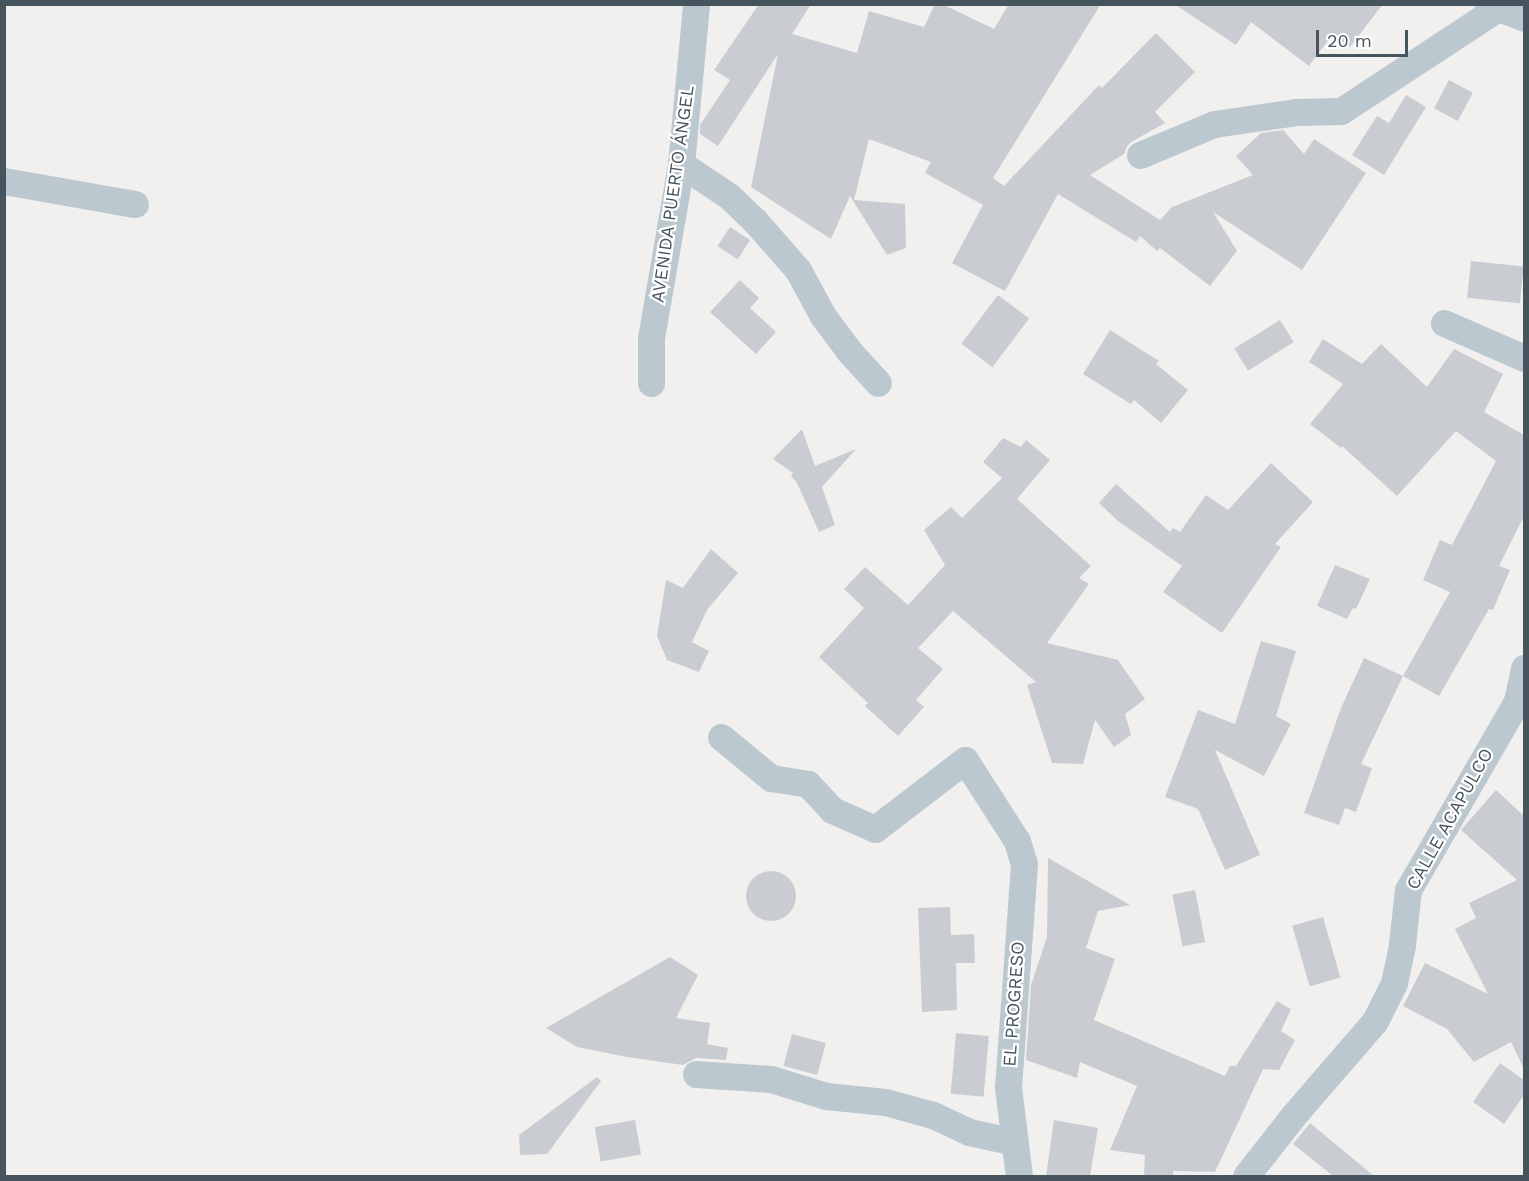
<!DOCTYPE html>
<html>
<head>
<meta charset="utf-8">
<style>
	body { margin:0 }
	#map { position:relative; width:1529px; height:1181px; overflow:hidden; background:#f2efef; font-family:"Work Sans",sans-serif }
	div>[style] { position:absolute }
	.building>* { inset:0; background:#c9cdd2; transform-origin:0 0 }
	.round { border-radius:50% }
	.minor>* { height:27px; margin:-13.5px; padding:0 13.5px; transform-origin:13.5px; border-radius:13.5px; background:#bcc8cf }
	span { translate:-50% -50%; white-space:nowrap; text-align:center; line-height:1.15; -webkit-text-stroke:4.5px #fff; paint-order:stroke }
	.street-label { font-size:18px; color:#46545e }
	.frame { position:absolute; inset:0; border:6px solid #46545e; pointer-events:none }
	.scale { position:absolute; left:1316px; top:30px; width:92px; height:27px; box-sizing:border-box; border:3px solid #46545e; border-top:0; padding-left:8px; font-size:18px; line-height:21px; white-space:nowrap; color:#46545e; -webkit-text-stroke:4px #fff; paint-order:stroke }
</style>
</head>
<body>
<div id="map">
	<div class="building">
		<i style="clip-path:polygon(759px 4px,811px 4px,792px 34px,857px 53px,869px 11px,924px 27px,935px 4px,942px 4px,994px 29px,1009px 4px,1101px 4px,993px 178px,1004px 186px,1099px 85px,1102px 88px,1156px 33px,1195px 72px,1155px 112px,1165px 123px,1133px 141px,1127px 146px,1124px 154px,1090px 175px,1160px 220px,1172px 207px,1253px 175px,1236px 156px,1261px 133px,1283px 130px,1304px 154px,1314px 139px,1366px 173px,1302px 270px,1213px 212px,1237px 251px,1210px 286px,1160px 248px,1157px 251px,1140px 236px,1136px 242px,1058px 194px,1005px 291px,952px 263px,983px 205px,925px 173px,931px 162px,869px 139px,854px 200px,905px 204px,906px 248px,887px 255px,850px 196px,831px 239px,751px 187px,778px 54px,718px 146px,700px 134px,700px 125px,730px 80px,714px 70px)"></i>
		<i style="clip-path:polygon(1174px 4px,1383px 4px,1350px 47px,1333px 34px,1309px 66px,1251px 22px,1236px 45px)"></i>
		<i style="left:1449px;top:80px;width:27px;height:32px;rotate:28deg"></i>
		<i style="clip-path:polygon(1406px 95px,1426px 107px,1384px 175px,1352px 155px,1377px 116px,1389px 123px)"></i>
		<i style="left:730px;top:227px;width:24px;height:23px;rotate:33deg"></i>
		<i style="left:1471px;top:261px;width:53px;height:37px;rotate:6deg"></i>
		<i style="clip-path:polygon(740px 280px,759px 298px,750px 308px,776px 332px,756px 354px,710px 312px)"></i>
		<i style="left:998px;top:295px;width:39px;height:61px;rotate:37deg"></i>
		<i style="left:1280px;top:320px;width:26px;height:54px;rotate:58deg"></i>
		<i style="clip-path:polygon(1110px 330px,1159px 361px,1156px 364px,1188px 390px,1161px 423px,1134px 400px,1131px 404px,1083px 374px)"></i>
		<i style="clip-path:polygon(1323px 339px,1362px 364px,1381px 344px,1427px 387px,1454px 349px,1503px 374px,1484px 412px,1524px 435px,1524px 516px,1499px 566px,1510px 570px,1493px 610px,1489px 609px,1439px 696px,1403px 676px,1450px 592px,1423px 580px,1440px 540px,1452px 545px,1496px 461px,1456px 431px,1397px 496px,1342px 446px,1341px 448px,1310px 424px,1343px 384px,1309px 362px)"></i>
		<i style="clip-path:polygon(802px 429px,815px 466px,856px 449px,822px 487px,835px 525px,819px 532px,797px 483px,791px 476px,793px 473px,773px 459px)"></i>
		<i style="clip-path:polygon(1003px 438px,1021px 447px,1026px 440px,1050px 460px,1017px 499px,1091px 566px,1079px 578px,1089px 584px,1047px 643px,1118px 660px,1145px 699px,1125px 714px,1131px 735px,1114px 747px,1095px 720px,1083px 764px,1052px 763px,1027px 685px,1036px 682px,953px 611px,918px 648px,943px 669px,916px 700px,924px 707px,898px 736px,865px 706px,868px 703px,819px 657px,864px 608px,844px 589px,865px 567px,908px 605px,945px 565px,924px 530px,951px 507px,962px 518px,1002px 478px,983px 462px)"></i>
		<i style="clip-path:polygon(1271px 463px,1313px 502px,1275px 544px,1281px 547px,1222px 633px,1163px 592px,1182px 566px,1118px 521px,1099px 503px,1116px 484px,1170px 532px,1173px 528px,1180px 532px,1206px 495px,1228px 510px)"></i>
		<i style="clip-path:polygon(711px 549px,738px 573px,707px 610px,692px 642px,709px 651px,699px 672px,667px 660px,657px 636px,666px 580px,683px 588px)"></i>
		<i style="clip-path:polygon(1335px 565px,1370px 579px,1356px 609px,1353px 608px,1347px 619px,1317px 606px)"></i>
		<i style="clip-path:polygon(1261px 641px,1296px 651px,1276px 716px,1291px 724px,1264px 776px,1215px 750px,1260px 855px,1225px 870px,1198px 809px,1165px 797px,1198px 710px,1235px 724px)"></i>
		<i style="clip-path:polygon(1364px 658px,1403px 676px,1361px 764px,1372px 768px,1356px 812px,1345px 808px,1339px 825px,1304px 813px,1341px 708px)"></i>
		<i style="clip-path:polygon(1496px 790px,1524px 816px,1524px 1069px,1511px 1042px,1474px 1062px,1447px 1029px,1403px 1006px,1425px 963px,1488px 994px,1455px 929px,1476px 918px,1469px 903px,1517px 880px,1461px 830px)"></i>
		<i style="clip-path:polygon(1048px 858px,1130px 905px,1098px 911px,1086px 948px,1115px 959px,1094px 1020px,1225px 1076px,1230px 1066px,1236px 1066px,1277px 1001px,1291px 1009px,1281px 1031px,1295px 1040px,1279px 1070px,1263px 1069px,1215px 1172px,1173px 1171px,1173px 1176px,1144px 1176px,1145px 1155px,1110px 1150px,1137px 1086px,1080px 1062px,1077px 1078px,1026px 1060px,1031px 985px,1047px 937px)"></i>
		<i class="round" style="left:746px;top:871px;width:50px;height:50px"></i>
		<i style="left:1195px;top:890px;width:53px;height:23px;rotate:79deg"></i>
		<i style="clip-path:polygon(950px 907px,951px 935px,974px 934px,975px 963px,956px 963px,957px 1010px,922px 1012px,918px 908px)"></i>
		<i style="left:1323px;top:917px;width:63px;height:32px;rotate:74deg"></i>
		<i style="clip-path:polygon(670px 957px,698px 975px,676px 1018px,710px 1023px,707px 1044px,728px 1048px,726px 1060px,696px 1058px,683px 1065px,627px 1057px,577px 1047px,546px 1028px)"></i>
		<i style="left:956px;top:1033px;width:33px;height:61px;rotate:5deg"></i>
		<i style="left:792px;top:1034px;width:35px;height:33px;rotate:15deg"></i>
		<i style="clip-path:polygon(1500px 1063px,1524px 1080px,1524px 1095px,1504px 1124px,1473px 1102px)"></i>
		<i style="clip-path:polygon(597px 1077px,601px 1081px,547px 1154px,520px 1155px,519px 1135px)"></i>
		<i style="left:635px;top:1120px;width:35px;height:41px;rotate:80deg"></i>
		<i style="clip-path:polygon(1054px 1120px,1098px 1128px,1090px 1176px,1046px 1176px)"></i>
		<i style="clip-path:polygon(1310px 1123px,1374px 1176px,1333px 1176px,1293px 1144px)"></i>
	</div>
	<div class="minor">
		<i style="left:1488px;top:4px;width:39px;rotate:21deg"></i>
		<i style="left:1140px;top:155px;width:80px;rotate:-22.7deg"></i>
		<i style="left:1214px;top:124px;width:83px;rotate:-8.3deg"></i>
		<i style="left:1296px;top:112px;width:45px;rotate:-1.3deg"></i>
		<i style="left:1341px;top:111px;width:186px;rotate:-33.3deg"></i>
		<i style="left:681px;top:164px;width:58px;rotate:33.7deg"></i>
		<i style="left:729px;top:196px;width:36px;rotate:44deg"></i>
		<i style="left:755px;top:221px;width:65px;rotate:48.7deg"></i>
		<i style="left:798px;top:270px;width:52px;rotate:61.5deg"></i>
		<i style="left:823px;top:316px;width:44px;rotate:53.4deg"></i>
		<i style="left:849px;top:351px;width:43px;rotate:47.8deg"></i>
		<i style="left:4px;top:181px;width:133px;rotate:10deg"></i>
		<i style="left:1444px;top:323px;width:87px;rotate:23.6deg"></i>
		<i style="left:651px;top:383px;width:45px;rotate:-90deg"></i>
		<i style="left:651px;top:338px;width:177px;rotate:-80.2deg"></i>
		<i style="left:681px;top:164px;width:161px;rotate:-84.6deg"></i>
		<i style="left:721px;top:737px;width:65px;rotate:39.4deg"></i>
		<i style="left:771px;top:778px;width:37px;rotate:9deg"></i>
		<i style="left:808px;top:784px;width:35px;rotate:47deg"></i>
		<i style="left:832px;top:810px;width:47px;rotate:23.8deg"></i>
		<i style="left:875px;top:829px;width:113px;rotate:-37.5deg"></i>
		<i style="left:965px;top:760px;width:96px;rotate:57.3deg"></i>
		<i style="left:1017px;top:841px;width:24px;rotate:73deg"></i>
		<i style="left:1024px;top:864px;width:224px;rotate:94.1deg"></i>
		<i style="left:1008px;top:1087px;width:90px;rotate:83deg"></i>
		<i style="left:696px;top:1074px;width:75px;rotate:3.8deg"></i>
		<i style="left:771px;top:1079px;width:58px;rotate:17.2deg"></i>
		<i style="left:826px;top:1096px;width:59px;rotate:5.8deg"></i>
		<i style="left:885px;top:1102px;width:50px;rotate:15.2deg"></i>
		<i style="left:933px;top:1115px;width:40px;rotate:25deg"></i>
		<i style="left:969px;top:1132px;width:47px;rotate:12.3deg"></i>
		<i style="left:1246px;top:1176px;width:76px;rotate:-51.9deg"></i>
		<i style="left:1293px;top:1116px;width:125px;rotate:-49.2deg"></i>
		<i style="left:1375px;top:1021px;width:42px;rotate:-63.4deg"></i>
		<i style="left:1394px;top:983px;width:40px;rotate:-78deg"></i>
		<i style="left:1402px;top:944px;width:54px;rotate:-83.7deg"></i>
		<i style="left:1408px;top:890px;width:218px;rotate:-60deg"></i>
		<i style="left:1517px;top:701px;width:34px;rotate:-78deg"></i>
	</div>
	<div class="street-label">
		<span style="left:673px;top:194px;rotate:-82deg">AVENIDA PUERTO ÁNGEL</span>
		<span style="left:1450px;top:819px;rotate:-61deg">CALLE ACAPULCO</span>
		<span style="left:1014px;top:1004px;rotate:-86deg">EL PROGRESO</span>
	</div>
	<div class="frame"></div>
	<div class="scale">20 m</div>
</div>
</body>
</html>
